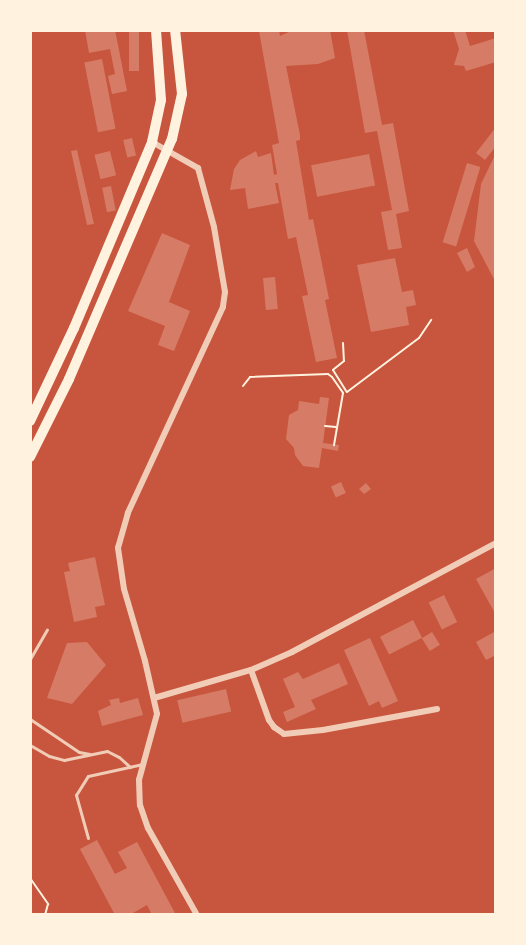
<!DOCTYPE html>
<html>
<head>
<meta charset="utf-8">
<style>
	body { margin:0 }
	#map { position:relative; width:526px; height:945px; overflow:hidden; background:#c8553d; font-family:"Source Sans 3",sans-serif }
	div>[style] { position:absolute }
	.building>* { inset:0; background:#d67c66; transform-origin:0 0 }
	.path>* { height:2px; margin:-1px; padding:0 1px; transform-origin:1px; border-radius:1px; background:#fff3e0 }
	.service>* { height:3px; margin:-1.5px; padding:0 1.5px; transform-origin:1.5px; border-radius:1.5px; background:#f1ccb7 }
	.minor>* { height:6px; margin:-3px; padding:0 3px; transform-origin:3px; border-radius:3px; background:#f1ccb7 }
	.trunk>* { height:10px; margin:-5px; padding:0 5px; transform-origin:5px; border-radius:5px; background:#fff3e0 }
	span { translate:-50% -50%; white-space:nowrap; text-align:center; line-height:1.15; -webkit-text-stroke:4.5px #fff3e0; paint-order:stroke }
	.frame { position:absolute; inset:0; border:32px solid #fff3e0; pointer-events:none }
</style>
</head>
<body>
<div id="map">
	<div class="building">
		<i style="clip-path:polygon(85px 30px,115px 30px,127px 91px,112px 94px,108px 76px,115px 74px,110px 49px,89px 53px)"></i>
		<i style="left:129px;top:30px;width:10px;height:41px"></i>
		<i style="clip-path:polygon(279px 30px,280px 36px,293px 30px,330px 30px,335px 58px,318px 64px,286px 66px,300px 135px,300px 140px,296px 141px,309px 220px,313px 219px,329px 299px,325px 300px,337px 358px,316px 362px,302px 296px,308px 295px,296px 237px,288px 239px,278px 183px,275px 183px,279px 203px,248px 209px,245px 188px,230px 190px,234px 169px,240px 160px,256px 151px,258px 157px,271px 153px,274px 175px,277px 174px,272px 145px,279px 143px,259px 31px)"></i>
		<i style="clip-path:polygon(347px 30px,364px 30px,382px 125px,393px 123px,409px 211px,396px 214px,402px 248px,388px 250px,381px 212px,392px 210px,377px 131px,365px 133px)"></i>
		<i style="clip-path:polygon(453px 30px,465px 30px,470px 46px,496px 38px,496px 62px,466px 71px,464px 66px,454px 65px,459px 49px)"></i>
		<i style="left:102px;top:59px;width:71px;height:18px;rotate:79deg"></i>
		<i style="clip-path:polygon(496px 127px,496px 146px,485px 160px,476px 153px)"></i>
		<i style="left:132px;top:138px;width:18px;height:9px;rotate:77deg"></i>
		<i style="clip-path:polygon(77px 150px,94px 224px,87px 225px,71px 151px)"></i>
		<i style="left:110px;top:151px;width:25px;height:16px;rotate:76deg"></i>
		<i style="clip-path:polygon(496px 153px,496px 283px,474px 241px,481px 184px)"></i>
		<i style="left:369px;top:154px;width:32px;height:59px;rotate:79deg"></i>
		<i style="left:467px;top:163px;width:14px;height:83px;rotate:17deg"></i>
		<i style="left:111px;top:186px;width:25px;height:9px;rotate:79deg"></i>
		<i style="clip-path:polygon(162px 233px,190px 245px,169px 302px,190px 311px,174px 351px,158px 345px,165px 326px,128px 311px)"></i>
		<i style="clip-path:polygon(467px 248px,475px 267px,467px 272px,457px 253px)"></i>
		<i style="clip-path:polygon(395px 258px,402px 292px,413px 290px,416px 305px,406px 307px,409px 325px,371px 332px,357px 265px)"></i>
		<i style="left:275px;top:277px;width:32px;height:12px;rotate:85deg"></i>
		<i style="clip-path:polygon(320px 397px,329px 398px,323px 443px,339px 445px,338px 451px,322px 448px,319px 468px,303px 466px,295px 455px,294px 448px,286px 439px,289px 415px,298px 410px,299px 401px,319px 404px)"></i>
		<i style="left:341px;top:482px;width:12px;height:11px;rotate:66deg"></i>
		<i style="clip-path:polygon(366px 483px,371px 489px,364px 494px,359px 489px)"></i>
		<i style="clip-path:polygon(95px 557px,105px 605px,95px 607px,97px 617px,74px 622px,64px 572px,70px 571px,68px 563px)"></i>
		<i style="clip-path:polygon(496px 568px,496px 615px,476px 579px)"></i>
		<i style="left:444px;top:595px;width:30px;height:17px;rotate:64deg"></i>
		<i style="left:413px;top:620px;width:20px;height:37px;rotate:63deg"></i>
		<i style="clip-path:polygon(496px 631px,496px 655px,486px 660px,476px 642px)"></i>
		<i style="left:432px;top:632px;width:15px;height:12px;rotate:58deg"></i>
		<i style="clip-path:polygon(370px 638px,398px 701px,382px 708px,379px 701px,369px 706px,344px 650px)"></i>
		<i style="clip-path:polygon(87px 642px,106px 665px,72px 704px,47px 698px,67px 643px)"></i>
		<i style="clip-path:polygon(339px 663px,348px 684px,311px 700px,316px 709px,287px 722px,283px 712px,295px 707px,283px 679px,298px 672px,303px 679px)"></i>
		<i style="left:226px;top:689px;width:23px;height:50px;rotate:77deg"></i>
		<i style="clip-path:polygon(119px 698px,120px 703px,138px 698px,143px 715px,102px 726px,98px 711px,111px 705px,109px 700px)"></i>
		<i style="clip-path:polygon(97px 840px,115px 874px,127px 868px,118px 852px,137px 842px,176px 915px,152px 915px,147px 905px,133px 913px,134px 915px,115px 915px,80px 849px)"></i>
	</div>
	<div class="path">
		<i style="left:343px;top:343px;width:18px;rotate:87deg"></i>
		<i style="left:344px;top:361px;width:14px;rotate:141deg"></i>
		<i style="left:333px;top:370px;width:26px;rotate:58deg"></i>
		<i style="left:347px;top:392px;width:90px;rotate:-36.9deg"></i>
		<i style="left:419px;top:338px;width:22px;rotate:-56deg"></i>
		<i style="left:243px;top:386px;width:11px;rotate:-52deg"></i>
		<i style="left:250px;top:377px;width:78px;rotate:-2.2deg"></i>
		<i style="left:328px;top:374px;width:5px;rotate:37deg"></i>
		<i style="left:332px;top:377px;width:19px;rotate:55deg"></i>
		<i style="left:343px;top:393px;width:53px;rotate:99.8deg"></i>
		<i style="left:325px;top:426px;width:11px;rotate:5deg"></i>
		<i style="left:30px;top:878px;width:32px;rotate:55deg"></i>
		<i style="left:48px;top:904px;width:11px;rotate:105deg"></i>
	</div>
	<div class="service">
		<i style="left:30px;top:659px;width:34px;rotate:-60deg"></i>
		<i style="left:30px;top:719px;width:59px;rotate:34deg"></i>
		<i style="left:79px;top:752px;width:11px;rotate:10deg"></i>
		<i style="left:30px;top:745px;width:22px;rotate:30deg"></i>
		<i style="left:49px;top:756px;width:16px;rotate:15deg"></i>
		<i style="left:64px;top:760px;width:44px;rotate:-11.8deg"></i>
		<i style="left:107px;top:751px;width:13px;rotate:27deg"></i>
		<i style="left:119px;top:757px;width:15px;rotate:42deg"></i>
		<i style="left:88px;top:838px;width:45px;rotate:-105.6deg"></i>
		<i style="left:76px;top:795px;width:22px;rotate:-58deg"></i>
		<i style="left:88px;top:776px;width:56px;rotate:-12.3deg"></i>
	</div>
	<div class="minor">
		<i style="left:152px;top:142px;width:53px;rotate:29.5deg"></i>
		<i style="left:198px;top:168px;width:61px;rotate:74.8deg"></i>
		<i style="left:214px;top:227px;width:66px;rotate:80.4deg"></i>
		<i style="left:225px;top:292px;width:15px;rotate:98deg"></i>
		<i style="left:223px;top:307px;width:227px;rotate:114.8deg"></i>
		<i style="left:128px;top:513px;width:36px;rotate:106deg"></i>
		<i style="left:118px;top:548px;width:41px;rotate:81.7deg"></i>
		<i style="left:124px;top:589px;width:75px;rotate:73.7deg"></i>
		<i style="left:145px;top:661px;width:54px;rotate:77.2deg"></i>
		<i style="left:157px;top:714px;width:68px;rotate:105.3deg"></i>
		<i style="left:139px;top:780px;width:25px;rotate:88deg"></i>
		<i style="left:140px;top:805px;width:24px;rotate:71deg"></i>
		<i style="left:148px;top:828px;width:100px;rotate:60.6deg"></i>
		<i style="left:251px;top:670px;width:53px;rotate:70.2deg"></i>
		<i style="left:269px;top:720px;width:9px;rotate:54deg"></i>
		<i style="left:274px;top:727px;width:12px;rotate:35deg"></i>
		<i style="left:284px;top:734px;width:39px;rotate:-6deg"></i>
		<i style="left:323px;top:730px;width:116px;rotate:-10.4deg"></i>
		<i style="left:154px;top:698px;width:101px;rotate:-16.1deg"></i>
		<i style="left:251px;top:670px;width:45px;rotate:-23.7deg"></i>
		<i style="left:292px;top:652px;width:231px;rotate:-28.1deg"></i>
	</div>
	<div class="trunk">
		<i style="left:30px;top:421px;width:103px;rotate:-64.7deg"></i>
		<i style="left:74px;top:328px;width:202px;rotate:-67.2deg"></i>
		<i style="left:152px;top:142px;width:43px;rotate:-77.9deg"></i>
		<i style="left:161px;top:100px;width:70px;rotate:-94.1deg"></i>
		<i style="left:30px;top:457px;width:87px;rotate:-63.4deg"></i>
		<i style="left:69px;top:379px;width:261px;rotate:-66.8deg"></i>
		<i style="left:172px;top:139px;width:46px;rotate:-77.5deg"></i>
		<i style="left:182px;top:94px;width:64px;rotate:-96.2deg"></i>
	</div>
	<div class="frame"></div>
</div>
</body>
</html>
